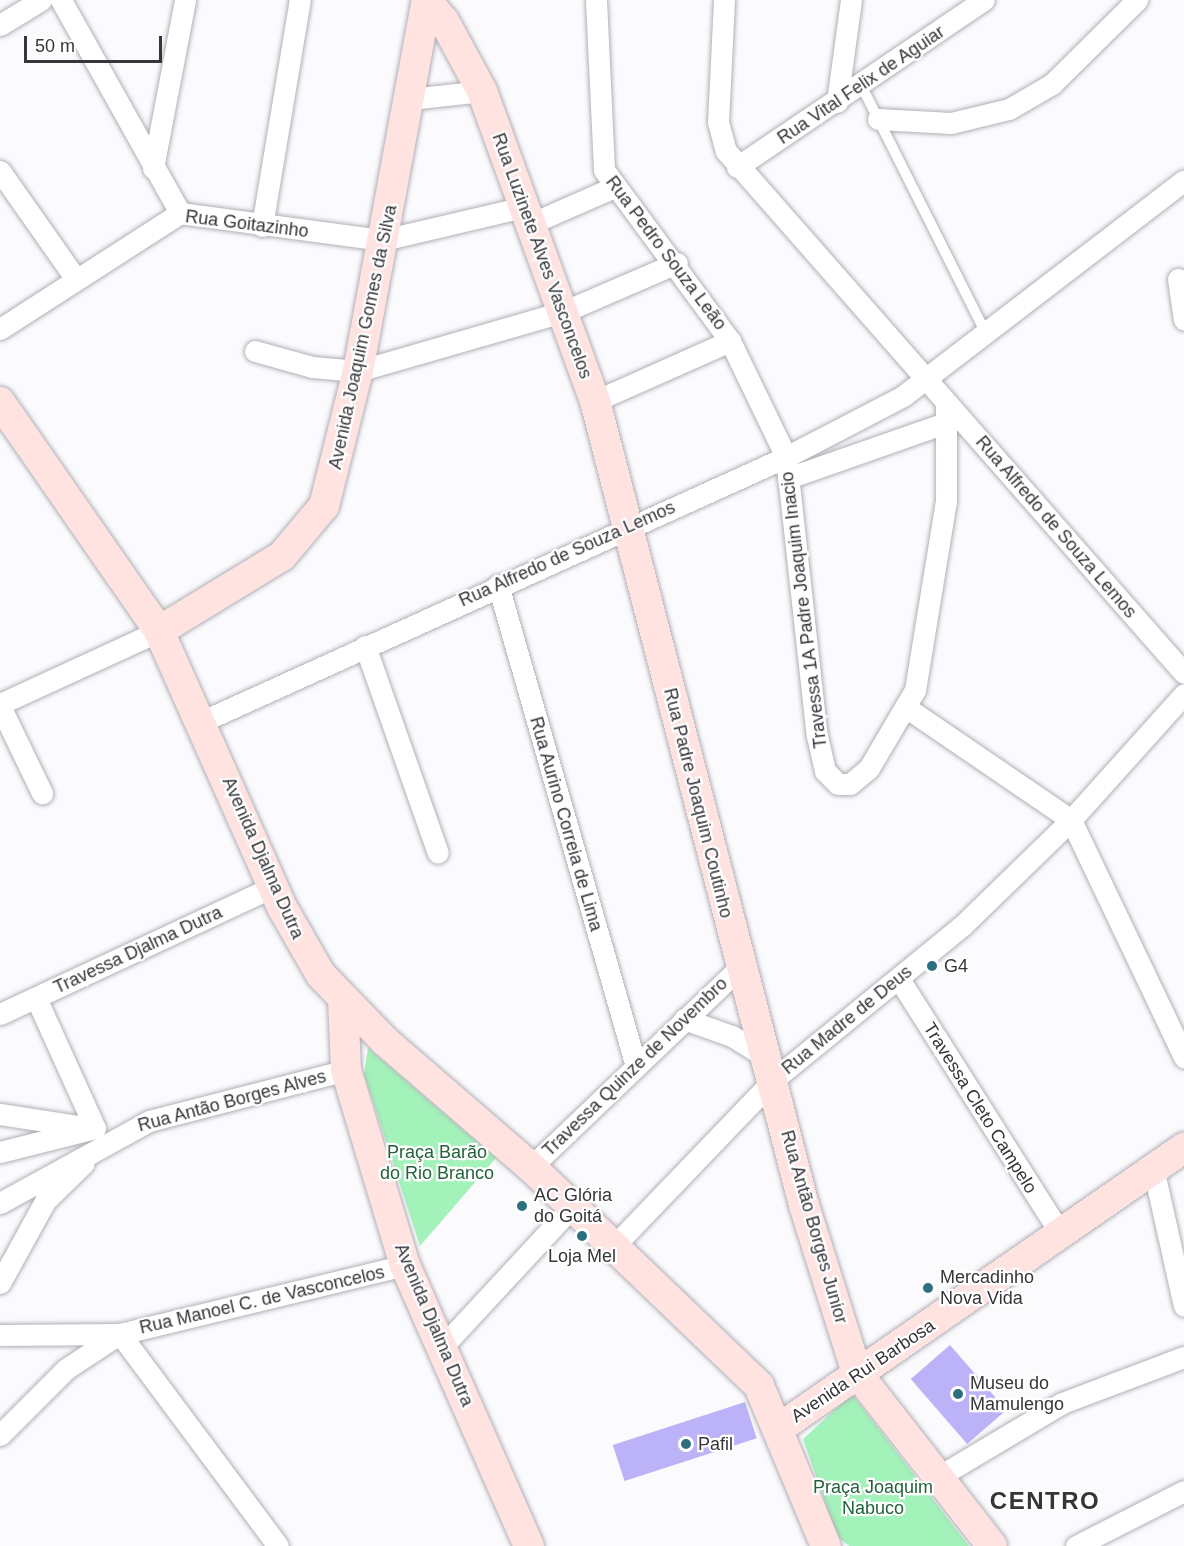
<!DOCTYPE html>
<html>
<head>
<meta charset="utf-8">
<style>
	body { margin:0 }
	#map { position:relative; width:1184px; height:1546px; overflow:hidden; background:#fbfbfe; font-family:Arial,sans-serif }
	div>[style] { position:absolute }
	.green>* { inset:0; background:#a3f2ba }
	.building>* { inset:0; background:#bcb2f8; transform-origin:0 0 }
	.roads { filter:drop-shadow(0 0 2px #b0afb7) drop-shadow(0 0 2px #b0afb7) }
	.lane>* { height:10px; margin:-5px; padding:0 5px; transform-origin:5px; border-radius:5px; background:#fff }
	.street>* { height:21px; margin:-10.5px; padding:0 10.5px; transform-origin:10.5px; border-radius:10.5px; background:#fff }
	.secondary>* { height:30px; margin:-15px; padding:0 15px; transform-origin:15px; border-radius:15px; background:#fee3e1 }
	.dots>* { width:16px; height:16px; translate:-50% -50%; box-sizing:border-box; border:3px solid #fff; border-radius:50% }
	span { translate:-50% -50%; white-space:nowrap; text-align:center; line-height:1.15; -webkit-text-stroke:4.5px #fff; paint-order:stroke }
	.street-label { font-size:18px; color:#363539 }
	.poi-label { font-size:18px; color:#363539 }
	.left { translate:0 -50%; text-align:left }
	.park-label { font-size:18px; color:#23623a }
	.district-label { font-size:24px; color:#363539; font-weight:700; letter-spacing:1.5px }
	.scale { position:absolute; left:24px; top:36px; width:138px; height:27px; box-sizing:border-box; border:3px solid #363539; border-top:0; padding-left:8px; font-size:18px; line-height:21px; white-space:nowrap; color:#363539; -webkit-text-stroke:4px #fff; paint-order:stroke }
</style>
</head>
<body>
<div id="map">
	<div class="green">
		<i style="clip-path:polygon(368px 1048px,496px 1158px,420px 1246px,364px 1074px)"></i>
		<i style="clip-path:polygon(852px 1394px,969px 1546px,849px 1546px,837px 1536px,803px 1439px)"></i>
	</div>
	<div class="building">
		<i style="left:950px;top:1345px;width:86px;height:52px;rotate:49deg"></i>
		<i style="left:745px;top:1402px;width:38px;height:139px;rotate:72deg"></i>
	</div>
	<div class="roads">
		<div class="lane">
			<i style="left:861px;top:85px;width:278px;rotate:63.3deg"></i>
		</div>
		<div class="street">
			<i style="left:61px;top:0;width:244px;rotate:60.8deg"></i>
			<i style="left:596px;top:0;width:170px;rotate:87.3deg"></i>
			<i style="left:604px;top:170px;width:212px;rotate:53.6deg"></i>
			<i style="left:730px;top:341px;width:129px;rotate:64.2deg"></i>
			<i style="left:786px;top:457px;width:281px;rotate:83.7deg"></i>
			<i style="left:817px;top:736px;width:36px;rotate:77deg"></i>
			<i style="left:825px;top:771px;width:18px;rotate:45deg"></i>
			<i style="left:838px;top:784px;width:12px"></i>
			<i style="left:850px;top:784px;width:25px;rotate:-40deg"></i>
			<i style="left:869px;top:768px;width:91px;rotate:-59.5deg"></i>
			<i style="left:915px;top:690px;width:192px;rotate:-80.7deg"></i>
			<i style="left:946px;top:501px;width:98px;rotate:-90deg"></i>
			<i style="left:724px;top:0;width:122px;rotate:92.8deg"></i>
			<i style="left:718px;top:122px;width:30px;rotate:75deg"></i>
			<i style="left:726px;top:151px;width:694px;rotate:48.74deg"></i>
			<i style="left:0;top:25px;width:48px;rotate:-31.4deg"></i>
			<i style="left:410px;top:99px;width:72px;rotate:-6.3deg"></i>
			<i style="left:837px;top:102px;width:103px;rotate:-82.2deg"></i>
			<i style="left:878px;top:119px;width:73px;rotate:3.1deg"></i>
			<i style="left:951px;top:123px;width:60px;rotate:-13.6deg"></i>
			<i style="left:1009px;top:109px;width:50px;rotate:-30.2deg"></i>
			<i style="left:1052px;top:84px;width:120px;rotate:-44.7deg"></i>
			<i style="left:737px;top:167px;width:298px;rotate:-34.1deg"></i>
			<i style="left:153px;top:168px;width:171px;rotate:-79.2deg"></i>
			<i style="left:0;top:171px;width:132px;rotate:54.9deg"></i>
			<i style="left:530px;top:224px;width:90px;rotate:-23.7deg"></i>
			<i style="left:262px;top:226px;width:229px;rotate:-80.5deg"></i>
			<i style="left:1178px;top:279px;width:41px;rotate:81.7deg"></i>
			<i style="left:0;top:329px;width:214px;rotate:-32.8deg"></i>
			<i style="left:180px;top:213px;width:205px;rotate:7.6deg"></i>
			<i style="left:383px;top:240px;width:145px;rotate:-13.2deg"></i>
			<i style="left:255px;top:351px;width:59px;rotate:15.7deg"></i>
			<i style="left:312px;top:367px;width:46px;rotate:5deg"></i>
			<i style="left:358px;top:371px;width:213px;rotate:-16.1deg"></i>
			<i style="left:563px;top:312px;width:124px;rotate:-23.3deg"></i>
			<i style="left:595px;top:401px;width:148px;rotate:-24deg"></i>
			<i style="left:788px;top:478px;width:166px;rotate:-19.3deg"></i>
			<i style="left:498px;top:585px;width:498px;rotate:74deg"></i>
			<i style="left:365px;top:646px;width:219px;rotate:70.6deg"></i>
			<i style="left:0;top:704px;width:175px;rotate:-24.7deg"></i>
			<i style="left:0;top:706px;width:97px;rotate:64.2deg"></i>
			<i style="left:907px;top:708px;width:199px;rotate:34.3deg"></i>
			<i style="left:1071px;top:820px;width:263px;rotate:64.5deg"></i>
			<i style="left:203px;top:721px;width:640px;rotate:-24.36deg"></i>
			<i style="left:786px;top:457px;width:132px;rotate:-27.5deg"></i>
			<i style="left:903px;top:396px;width:354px;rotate:-37.5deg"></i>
			<i style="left:899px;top:979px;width:304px;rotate:57.6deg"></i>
			<i style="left:0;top:1014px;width:302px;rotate:-25deg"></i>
			<i style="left:684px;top:1019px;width:51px;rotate:19.5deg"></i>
			<i style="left:732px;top:1036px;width:39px;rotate:32deg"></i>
			<i style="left:0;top:1114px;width:86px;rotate:8.7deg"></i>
			<i style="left:0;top:1152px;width:98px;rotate:-14.2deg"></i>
			<i style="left:95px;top:1128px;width:143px;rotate:-114.4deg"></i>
			<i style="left:531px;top:1167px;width:289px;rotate:-43.7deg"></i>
			<i style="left:1154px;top:1172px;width:137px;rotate:77.4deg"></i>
			<i style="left:0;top:1203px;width:170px;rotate:-28.8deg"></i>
			<i style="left:149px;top:1121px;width:203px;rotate:-14.5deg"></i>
			<i style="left:614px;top:1246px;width:230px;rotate:-46.2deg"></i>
			<i style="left:773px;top:1080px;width:244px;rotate:-39.2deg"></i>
			<i style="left:962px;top:926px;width:152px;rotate:-44.2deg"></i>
			<i style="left:1071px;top:820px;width:169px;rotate:-48.1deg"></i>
			<i style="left:0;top:1283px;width:94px;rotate:-61.2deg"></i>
			<i style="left:45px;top:1201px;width:54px;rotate:-44.3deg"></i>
			<i style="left:120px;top:1334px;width:264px;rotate:53.3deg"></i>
			<i style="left:0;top:1335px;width:120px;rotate:-0.5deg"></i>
			<i style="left:120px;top:1334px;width:293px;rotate:-13.6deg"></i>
			<i style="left:443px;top:1346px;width:188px;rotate:-47.2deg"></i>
			<i style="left:0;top:1435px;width:93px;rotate:-45deg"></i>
			<i style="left:66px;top:1369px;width:64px;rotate:-33.4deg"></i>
			<i style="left:938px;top:1477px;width:144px;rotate:-30.8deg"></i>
			<i style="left:1062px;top:1403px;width:130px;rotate:-20.7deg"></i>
			<i style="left:1076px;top:1546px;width:121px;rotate:-27deg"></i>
		</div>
		<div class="secondary">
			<i style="left:427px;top:1px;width:26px;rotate:50deg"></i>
			<i style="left:444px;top:21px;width:80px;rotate:61.5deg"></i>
			<i style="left:482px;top:91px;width:330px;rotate:70deg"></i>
			<i style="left:595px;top:401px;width:831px;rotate:75.43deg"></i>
			<i style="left:804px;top:1205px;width:176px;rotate:72.5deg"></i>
			<i style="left:857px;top:1373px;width:219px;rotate:52deg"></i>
			<i style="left:0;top:402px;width:279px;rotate:55.2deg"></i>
			<i style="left:159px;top:631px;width:304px;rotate:66deg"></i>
			<i style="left:283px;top:909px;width:76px;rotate:60.1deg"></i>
			<i style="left:321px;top:975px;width:93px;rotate:45.9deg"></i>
			<i style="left:386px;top:1042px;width:191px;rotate:40.8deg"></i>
			<i style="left:531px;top:1167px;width:316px;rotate:43.8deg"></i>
			<i style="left:759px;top:1386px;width:173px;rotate:67.3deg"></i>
			<i style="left:159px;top:631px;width:144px;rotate:-31.4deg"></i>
			<i style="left:282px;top:556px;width:65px;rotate:-50deg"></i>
			<i style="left:324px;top:506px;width:139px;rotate:-75.9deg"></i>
			<i style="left:358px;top:371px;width:377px;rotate:-79.5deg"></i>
			<i style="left:343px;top:999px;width:71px;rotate:87.6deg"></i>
			<i style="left:346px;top:1070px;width:204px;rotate:73.2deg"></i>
			<i style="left:405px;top:1265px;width:307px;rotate:66.2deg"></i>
			<i style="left:778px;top:1429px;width:494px;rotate:-34.7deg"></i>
		</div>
	</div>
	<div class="dots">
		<i style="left:932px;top:966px;background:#2c7080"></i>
		<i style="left:522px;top:1206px;background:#2c7080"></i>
		<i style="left:582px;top:1236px;background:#2c7080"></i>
		<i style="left:928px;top:1288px;background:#2c7080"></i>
		<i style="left:958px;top:1394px;background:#2c7080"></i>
		<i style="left:686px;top:1444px;background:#2c7080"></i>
	</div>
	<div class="street-label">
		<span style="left:861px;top:85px;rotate:-34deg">Rua Vital Felix de Aguiar</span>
		<span style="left:247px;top:224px;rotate:7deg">Rua Goitazinho</span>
		<span style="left:666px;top:253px;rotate:53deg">Rua Pedro Souza Leão</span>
		<span style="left:542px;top:256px;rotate:70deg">Rua Luzinete Alves Vasconcelos</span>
		<span style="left:363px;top:337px;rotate:-78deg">Avenida Joaquim Gomes da Silva</span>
		<span style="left:1056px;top:527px;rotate:49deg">Rua Alfredo de Souza Lemos</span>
		<span style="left:567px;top:554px;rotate:-24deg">Rua Alfredo de Souza Lemos</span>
		<span style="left:804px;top:610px;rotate:-97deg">Travessa 1A Padre Joaquim Inacio</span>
		<span style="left:698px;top:803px;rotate:76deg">Rua Padre Joaquim Coutinho</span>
		<span style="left:566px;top:824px;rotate:74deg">Rua Aurino Correia de Lima</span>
		<span style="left:263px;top:858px;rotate:66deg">Avenida Djalma Dutra</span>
		<span style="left:138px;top:950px;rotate:-25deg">Travessa Djalma Dutra</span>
		<span style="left:847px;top:1020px;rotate:-39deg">Rua Madre de Deus</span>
		<span style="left:635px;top:1067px;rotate:-44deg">Travessa Quinze de Novembro</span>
		<span style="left:232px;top:1101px;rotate:-15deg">Rua Antão Borges Alves</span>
		<span style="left:980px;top:1108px;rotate:58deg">Travessa Cleto Campelo</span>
		<span style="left:814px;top:1227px;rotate:74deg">Rua Antão Borges Junior</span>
		<span style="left:262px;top:1300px;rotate:-13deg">Rua Manoel C. de Vasconcelos</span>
		<span style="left:434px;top:1325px;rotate:67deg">Avenida Djalma Dutra</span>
		<span style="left:863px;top:1371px;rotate:-34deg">Avenida Rui Barbosa</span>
	</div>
	<div class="poi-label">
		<span class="left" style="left:944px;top:966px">G4</span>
		<span class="left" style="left:534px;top:1206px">AC Glória<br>do Goitá</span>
		<span style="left:582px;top:1256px">Loja Mel</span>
		<span class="left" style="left:940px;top:1288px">Mercadinho<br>Nova Vida</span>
		<span class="left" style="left:970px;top:1394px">Museu do<br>Mamulengo</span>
		<span class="left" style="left:698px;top:1444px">Pafil</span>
	</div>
	<div class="park-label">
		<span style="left:437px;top:1163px">Praça Barão<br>do Rio Branco</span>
		<span style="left:873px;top:1498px">Praça Joaquim<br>Nabuco</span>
	</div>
	<div class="district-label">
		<span style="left:1045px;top:1501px">CENTRO</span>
	</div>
	<div class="scale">50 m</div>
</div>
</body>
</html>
